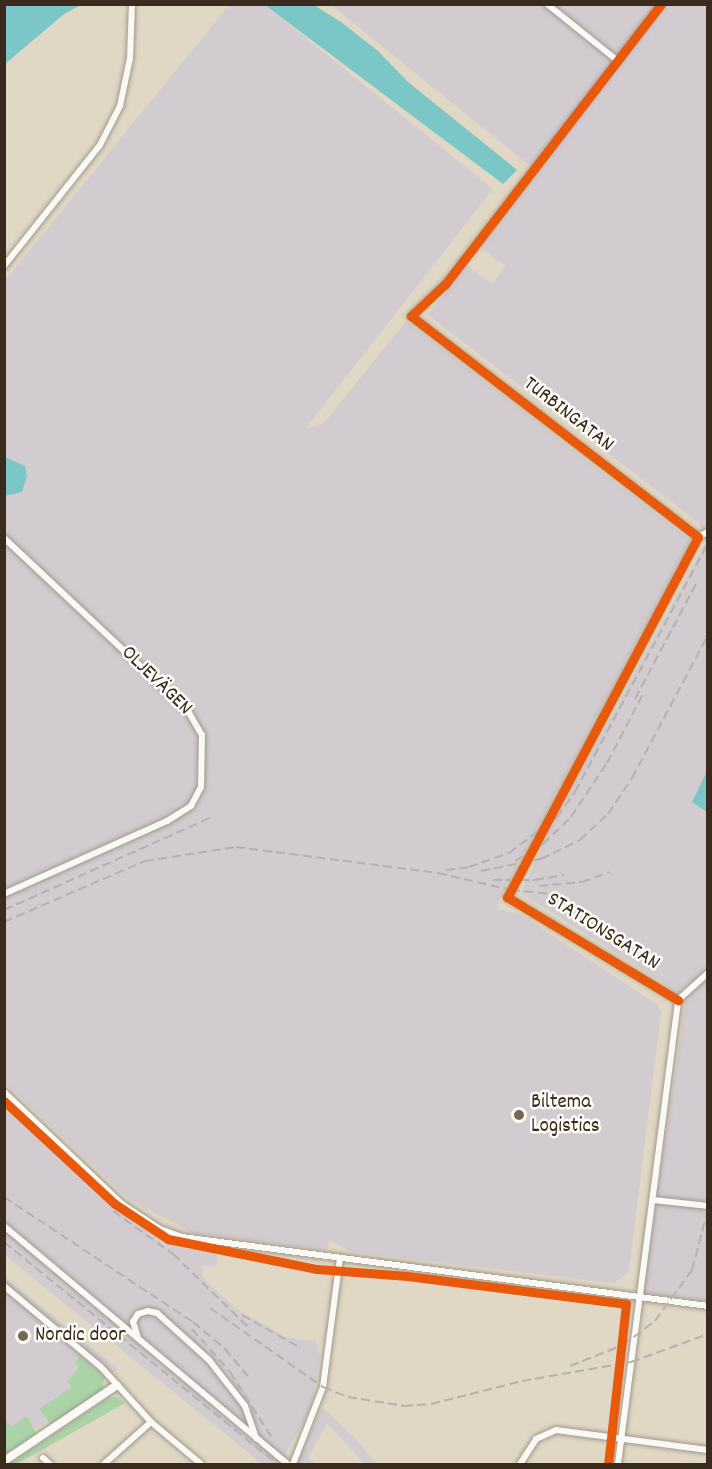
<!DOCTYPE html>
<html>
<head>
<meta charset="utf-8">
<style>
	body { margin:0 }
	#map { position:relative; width:712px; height:1469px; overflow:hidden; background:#e0d8c4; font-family:Dekko,sans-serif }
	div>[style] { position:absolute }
	.industrial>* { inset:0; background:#d2cbd0 }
	.green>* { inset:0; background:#aad4a8 }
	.water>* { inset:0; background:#7bc6c6 }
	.roads { filter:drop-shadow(0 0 2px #a19a8d) drop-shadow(0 0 2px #a19a8d) }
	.minor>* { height:6px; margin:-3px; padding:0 3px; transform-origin:3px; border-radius:3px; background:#faf9f6 }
	.tertiary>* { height:8px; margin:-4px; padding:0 4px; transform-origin:4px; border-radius:4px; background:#faf9f6 }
	.rail>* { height:2px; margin-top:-1px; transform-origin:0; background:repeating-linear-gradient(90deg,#b5b2ad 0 9px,transparent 0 13.5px) }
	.cycleway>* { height:9px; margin:-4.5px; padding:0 4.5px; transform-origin:4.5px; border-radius:4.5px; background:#e8590c }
	.dots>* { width:16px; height:16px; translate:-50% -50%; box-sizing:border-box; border:3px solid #fdfcf7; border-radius:50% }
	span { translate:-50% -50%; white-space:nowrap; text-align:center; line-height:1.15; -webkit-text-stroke:5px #fdfcf7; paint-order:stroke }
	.street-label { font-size:21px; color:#3b2a1e }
	.poi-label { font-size:21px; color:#3b2a1e }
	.left { translate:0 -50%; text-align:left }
	.frame { position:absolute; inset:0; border:6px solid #3b2a1e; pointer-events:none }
</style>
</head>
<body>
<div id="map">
	<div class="industrial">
		<i style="clip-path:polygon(229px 5px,265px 5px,493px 189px,306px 428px,324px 423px,406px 321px,690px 540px,501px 895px,497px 909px,521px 915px,658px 1005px,661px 1012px,629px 1272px,614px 1283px,352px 1252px,329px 1240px,327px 1250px,193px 1233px,129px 1199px,5px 1083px,4px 282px)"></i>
		<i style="clip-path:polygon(331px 5px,707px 5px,708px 771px,692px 802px,708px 812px,707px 1301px,643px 1294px,685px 1005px,664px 983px,521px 893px,552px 826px,706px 542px,699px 523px,428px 315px,466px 265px,492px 284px,506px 266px,480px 247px,538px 172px)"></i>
		<i style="clip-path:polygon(4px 1105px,139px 1226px,178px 1247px,217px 1254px,216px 1267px,203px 1266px,202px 1277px,235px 1308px,286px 1337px,316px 1342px,320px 1356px,311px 1408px,280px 1464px,262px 1464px,5px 1255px)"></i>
		<i style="clip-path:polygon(4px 1277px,118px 1369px,5px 1450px,4px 1450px)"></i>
		<i style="clip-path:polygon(322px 1407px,356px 1439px,376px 1464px,365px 1464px,327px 1423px,308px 1458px,316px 1464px,297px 1464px)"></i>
	</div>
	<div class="green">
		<i style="clip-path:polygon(80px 1356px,104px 1376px,103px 1390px,51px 1425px,39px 1409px,72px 1387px,67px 1382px,79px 1367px,75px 1363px)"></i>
		<i style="clip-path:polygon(109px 1397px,118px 1397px,125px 1403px,17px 1464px,9px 1464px)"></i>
		<i style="clip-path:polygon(27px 1416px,37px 1435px,4px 1457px,4px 1420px,12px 1426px)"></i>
	</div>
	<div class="water">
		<i style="clip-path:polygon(5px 4px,81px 4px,81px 5px,64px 14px,5px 64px)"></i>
		<i style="clip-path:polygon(265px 5px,314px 5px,341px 22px,378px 51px,408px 82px,517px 170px,503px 184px)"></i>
		<i style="clip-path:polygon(5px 457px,25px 466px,27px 476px,22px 492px,5px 496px)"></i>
		<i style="clip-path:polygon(707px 771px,707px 812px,692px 802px)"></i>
	</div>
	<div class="roads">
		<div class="minor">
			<i style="left:547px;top:4px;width:91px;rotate:38.8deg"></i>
			<i style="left:661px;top:4px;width:354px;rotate:127.6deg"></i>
			<i style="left:445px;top:284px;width:47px;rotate:136.7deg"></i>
			<i style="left:411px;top:316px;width:362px;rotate:37.6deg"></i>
			<i style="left:698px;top:537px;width:408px;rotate:117.9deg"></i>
			<i style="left:507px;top:897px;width:200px;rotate:31.1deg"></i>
			<i style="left:4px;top:266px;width:154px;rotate:-51.6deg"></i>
			<i style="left:100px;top:145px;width:44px;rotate:-62.9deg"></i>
			<i style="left:120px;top:106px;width:49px;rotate:-78.2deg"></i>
			<i style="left:130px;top:58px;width:54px;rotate:-87.9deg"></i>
			<i style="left:698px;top:537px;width:11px;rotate:-27deg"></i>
			<i style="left:4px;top:538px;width:253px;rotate:43.2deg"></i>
			<i style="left:188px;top:711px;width:28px;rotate:60deg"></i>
			<i style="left:202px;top:735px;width:52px;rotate:91.1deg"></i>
			<i style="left:201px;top:787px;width:21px;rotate:118deg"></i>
			<i style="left:191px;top:806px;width:28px;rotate:148deg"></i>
			<i style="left:167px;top:821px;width:179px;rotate:155.9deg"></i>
			<i style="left:678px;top:1000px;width:40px;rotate:-42deg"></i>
			<i style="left:4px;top:1092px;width:163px;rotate:43.5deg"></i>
			<i style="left:122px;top:1204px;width:45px;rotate:33.3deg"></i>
			<i style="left:160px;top:1229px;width:23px;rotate:20deg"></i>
			<i style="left:182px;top:1237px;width:531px;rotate:7.47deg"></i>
			<i style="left:654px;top:1200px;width:54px;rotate:6.3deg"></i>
			<i style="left:4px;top:1226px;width:371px;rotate:40deg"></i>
			<i style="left:4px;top:1286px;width:126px;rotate:39.9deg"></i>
			<i style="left:101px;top:1367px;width:74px;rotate:47.7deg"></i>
			<i style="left:151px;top:1422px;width:65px;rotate:40deg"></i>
			<i style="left:138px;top:1338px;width:17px;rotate:-107deg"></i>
			<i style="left:133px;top:1322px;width:9px;rotate:-58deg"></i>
			<i style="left:138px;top:1314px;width:10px;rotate:-17deg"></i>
			<i style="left:148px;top:1311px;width:9px;rotate:13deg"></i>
			<i style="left:157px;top:1313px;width:70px;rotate:42.1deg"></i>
			<i style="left:209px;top:1360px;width:58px;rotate:52deg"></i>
			<i style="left:245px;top:1406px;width:34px;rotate:71deg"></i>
			<i style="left:43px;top:1458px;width:9px;rotate:41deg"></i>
			<i style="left:104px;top:1464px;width:63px;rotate:-41.8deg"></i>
			<i style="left:293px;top:1464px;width:83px;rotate:-68.7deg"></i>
			<i style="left:323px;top:1387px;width:130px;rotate:-82.5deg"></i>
			<i style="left:520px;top:1464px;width:30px;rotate:-57deg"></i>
			<i style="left:536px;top:1439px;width:22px;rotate:-24deg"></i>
			<i style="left:556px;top:1430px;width:153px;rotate:7.5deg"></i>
			<i style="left:618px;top:1464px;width:468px;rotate:-82.6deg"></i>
		</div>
		<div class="tertiary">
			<i style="left:4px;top:1461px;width:136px;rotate:-33.9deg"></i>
		</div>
	</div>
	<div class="rail">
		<i style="left:635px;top:699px;width:135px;rotate:-62.1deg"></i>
		<i style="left:515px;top:861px;width:33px;rotate:-31deg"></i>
		<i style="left:543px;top:844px;width:39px;rotate:-44deg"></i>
		<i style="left:571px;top:817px;width:65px;rotate:-56.3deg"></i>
		<i style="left:607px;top:763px;width:78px;rotate:-62.4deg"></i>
		<i style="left:446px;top:870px;width:23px;rotate:-7deg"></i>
		<i style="left:469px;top:867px;width:42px;rotate:-19.3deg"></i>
		<i style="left:509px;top:853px;width:60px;rotate:-36.9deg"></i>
		<i style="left:557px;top:817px;width:31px;rotate:-54deg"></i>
		<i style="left:575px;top:792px;width:282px;rotate:-61.9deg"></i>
		<i style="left:481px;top:871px;width:61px;rotate:-11.3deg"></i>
		<i style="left:541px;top:859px;width:43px;rotate:-26deg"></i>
		<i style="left:580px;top:840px;width:38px;rotate:-43deg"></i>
		<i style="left:608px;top:814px;width:43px;rotate:-56.3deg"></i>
		<i style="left:632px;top:778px;width:162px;rotate:-62deg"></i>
		<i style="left:493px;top:880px;width:42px"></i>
		<i style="left:535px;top:880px;width:29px;rotate:-10deg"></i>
		<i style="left:539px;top:886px;width:43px;rotate:-5.3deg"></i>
		<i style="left:582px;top:882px;width:29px;rotate:-20deg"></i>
		<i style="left:4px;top:910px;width:228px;rotate:-24.1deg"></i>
		<i style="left:4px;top:922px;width:154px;rotate:-23.4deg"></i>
		<i style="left:145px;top:861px;width:92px;rotate:-8.7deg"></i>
		<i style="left:236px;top:847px;width:204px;rotate:7.3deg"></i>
		<i style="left:438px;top:873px;width:75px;rotate:13.1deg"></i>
		<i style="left:511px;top:890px;width:42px;rotate:5.4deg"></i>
		<i style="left:4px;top:1197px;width:227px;rotate:33.5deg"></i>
		<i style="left:193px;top:1322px;width:42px;rotate:40.2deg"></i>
		<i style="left:225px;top:1349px;width:40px;rotate:50deg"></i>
		<i style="left:113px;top:1211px;width:74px;rotate:35.6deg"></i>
		<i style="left:173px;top:1254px;width:105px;rotate:44.2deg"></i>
		<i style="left:4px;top:1242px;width:352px;rotate:39.1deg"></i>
		<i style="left:210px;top:1308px;width:138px;rotate:35deg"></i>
		<i style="left:323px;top:1387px;width:27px;rotate:22deg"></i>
		<i style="left:348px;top:1397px;width:57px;rotate:9.1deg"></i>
		<i style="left:404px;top:1406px;width:27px;rotate:-4deg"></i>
		<i style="left:431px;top:1404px;width:94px;rotate:-14.2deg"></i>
		<i style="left:522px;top:1381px;width:111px;rotate:-9.9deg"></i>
		<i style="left:631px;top:1362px;width:82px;rotate:-20deg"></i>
		<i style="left:242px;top:1315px;width:63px;rotate:29.4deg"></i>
		<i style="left:192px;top:1329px;width:57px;rotate:48.5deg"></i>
		<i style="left:230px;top:1372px;width:78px;rotate:57.5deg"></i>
		<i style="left:570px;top:1366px;width:57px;rotate:-21.6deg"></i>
		<i style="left:623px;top:1345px;width:40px;rotate:-37deg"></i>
		<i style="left:655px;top:1321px;width:63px;rotate:-54deg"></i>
		<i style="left:692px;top:1270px;width:62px;rotate:-75.1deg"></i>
	</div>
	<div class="cycleway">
		<i style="left:661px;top:4px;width:354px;rotate:127.6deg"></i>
		<i style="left:445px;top:284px;width:47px;rotate:136.7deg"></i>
		<i style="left:411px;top:316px;width:362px;rotate:37.6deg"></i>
		<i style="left:698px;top:537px;width:408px;rotate:117.9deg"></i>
		<i style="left:507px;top:897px;width:200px;rotate:31.1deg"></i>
		<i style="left:4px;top:1101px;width:151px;rotate:42.9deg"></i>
		<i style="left:115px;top:1204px;width:64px;rotate:33.4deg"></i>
		<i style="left:168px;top:1239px;width:152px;rotate:11.4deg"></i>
		<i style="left:317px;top:1269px;width:91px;rotate:4.4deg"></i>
		<i style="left:408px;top:1276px;width:220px;rotate:7.3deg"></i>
		<i style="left:626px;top:1304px;width:161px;rotate:96.4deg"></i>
	</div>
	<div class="dots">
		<i style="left:519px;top:1115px;background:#756758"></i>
		<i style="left:23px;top:1336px;background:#756758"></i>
	</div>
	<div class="street-label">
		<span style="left:568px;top:415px;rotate:38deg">TURBINGATAN</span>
		<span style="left:156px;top:681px;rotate:44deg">OLJEVÄGEN</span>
		<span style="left:603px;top:932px;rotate:32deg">STATIONSGATAN</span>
	</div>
	<div class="poi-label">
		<span class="left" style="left:531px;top:1115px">Biltema<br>Logistics</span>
		<span class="left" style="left:35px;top:1336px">Nordic door</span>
	</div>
	<div class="frame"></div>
</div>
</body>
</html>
